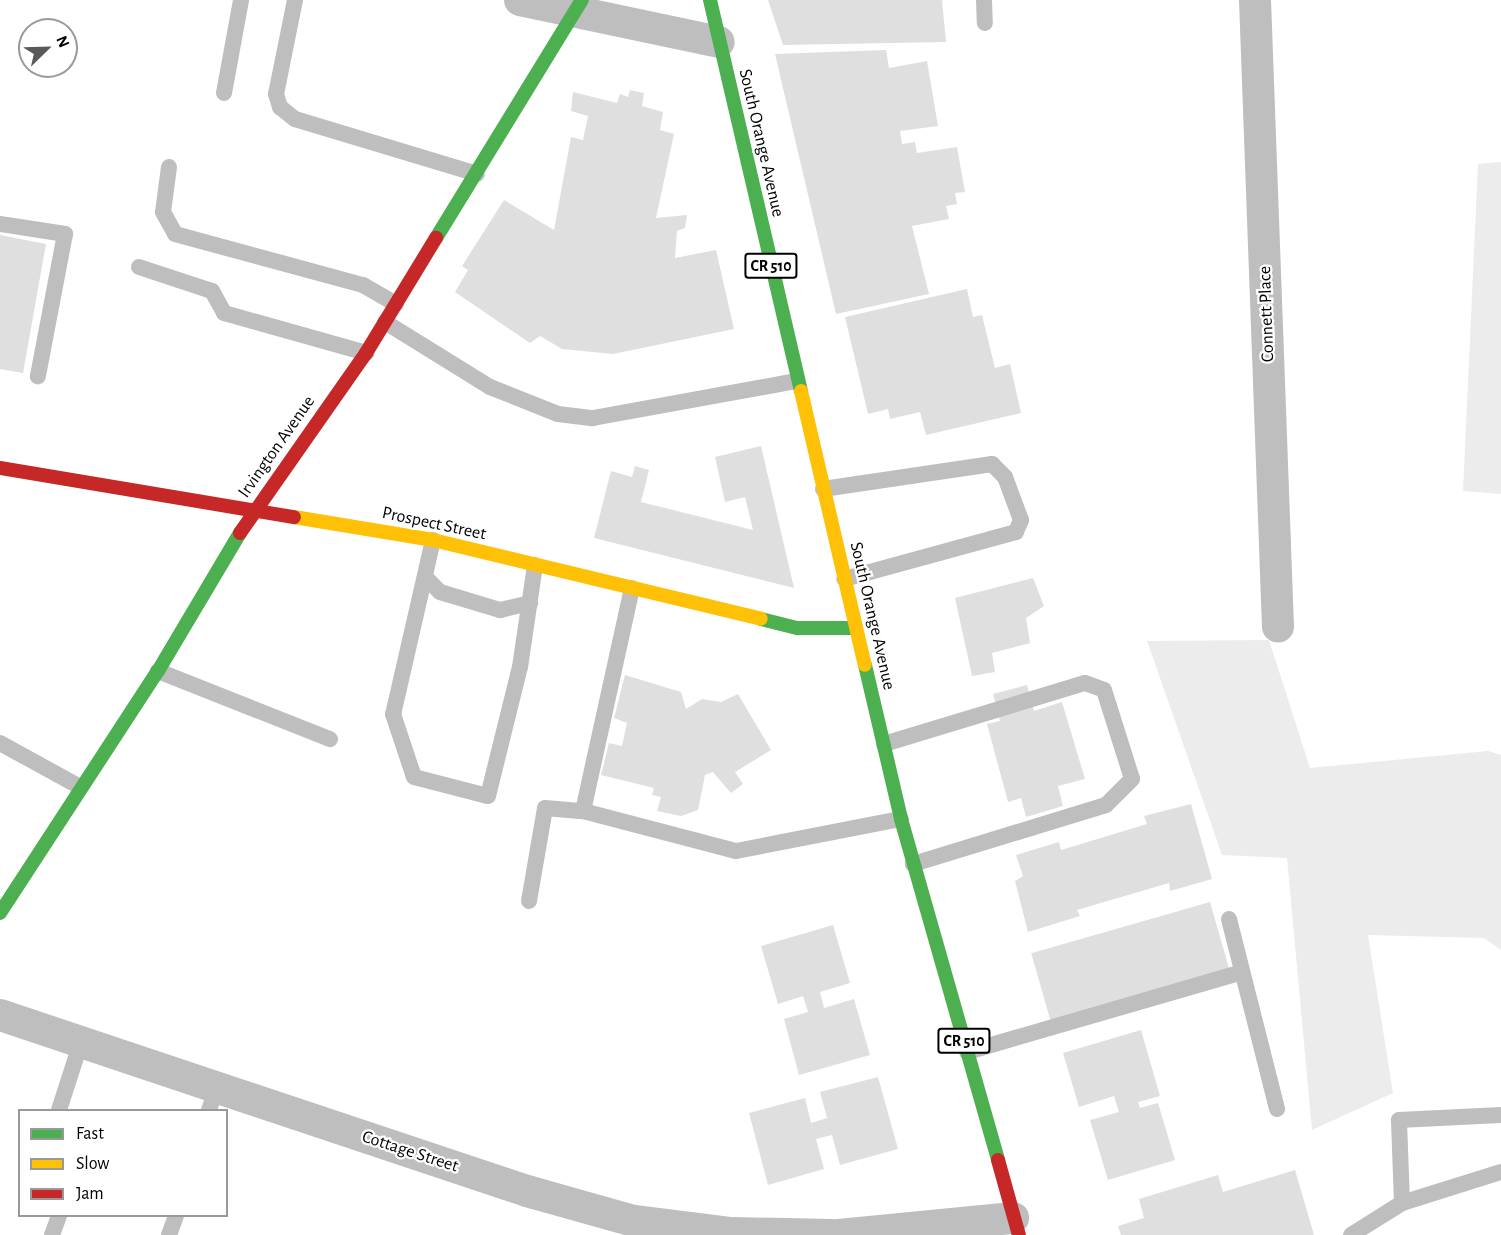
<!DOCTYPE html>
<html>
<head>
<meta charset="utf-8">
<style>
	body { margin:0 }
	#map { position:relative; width:1501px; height:1235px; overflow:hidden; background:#fff; font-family:"Alegreya Sans",sans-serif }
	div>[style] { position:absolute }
	.green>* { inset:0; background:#ececec }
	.building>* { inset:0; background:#dfdfdf; transform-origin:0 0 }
	.lane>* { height:16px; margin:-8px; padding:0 8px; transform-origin:8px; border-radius:8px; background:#bebebe }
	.street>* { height:32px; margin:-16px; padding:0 16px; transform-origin:16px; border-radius:16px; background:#bebebe }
	.fast>* { height:14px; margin:-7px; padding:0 7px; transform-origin:7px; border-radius:7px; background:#4caf50 }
	.slow>* { height:14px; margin:-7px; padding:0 7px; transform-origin:7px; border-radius:7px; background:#ffc107 }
	.jam>* { height:14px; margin:-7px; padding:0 7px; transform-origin:7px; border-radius:7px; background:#c62828 }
	span { translate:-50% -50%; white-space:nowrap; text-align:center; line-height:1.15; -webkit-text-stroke:4.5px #fff; paint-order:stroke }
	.shield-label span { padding:2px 4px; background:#fff; border:2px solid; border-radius:4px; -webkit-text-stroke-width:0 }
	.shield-label { font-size:16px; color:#000; font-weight:700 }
	.street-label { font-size:18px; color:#000 }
	.legend { position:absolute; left:18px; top:1109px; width:210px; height:108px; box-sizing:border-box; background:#fff; border:2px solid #999; margin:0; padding:8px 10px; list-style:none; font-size:18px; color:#000 }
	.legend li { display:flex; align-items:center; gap:12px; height:30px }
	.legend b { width:30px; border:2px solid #999 }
	.north { position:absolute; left:18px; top:18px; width:60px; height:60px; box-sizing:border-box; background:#fff; border:2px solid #999; border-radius:50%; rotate:67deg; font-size:16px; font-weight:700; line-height:24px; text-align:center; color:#000 }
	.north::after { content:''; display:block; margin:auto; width:21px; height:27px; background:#595959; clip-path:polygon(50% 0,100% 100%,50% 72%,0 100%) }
</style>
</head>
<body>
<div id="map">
	<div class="green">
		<i style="clip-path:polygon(1501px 162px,1501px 494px,1463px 491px,1478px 164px)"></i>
		<i style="clip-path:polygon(1269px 640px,1310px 768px,1488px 751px,1501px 755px,1501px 950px,1484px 938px,1368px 935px,1393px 1093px,1312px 1130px,1287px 858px,1222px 855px,1147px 641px)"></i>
	</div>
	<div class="building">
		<i style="clip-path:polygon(768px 0,942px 0,946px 42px,783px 45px)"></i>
		<i style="clip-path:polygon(886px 50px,889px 68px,927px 61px,938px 126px,900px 131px,902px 144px,915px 142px,917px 153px,957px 147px,965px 192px,955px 193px,957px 204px,946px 206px,949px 219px,912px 226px,929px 294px,836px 314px,775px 54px)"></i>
		<i style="clip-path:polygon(630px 90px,644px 93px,642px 106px,663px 112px,660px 130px,674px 134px,656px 218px,687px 215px,685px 228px,677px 231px,675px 258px,716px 250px,734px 329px,613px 354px,562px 349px,540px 336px,530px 343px,455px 292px,468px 270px,462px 266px,504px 200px,554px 230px,571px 137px,583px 140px,588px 116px,571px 111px,573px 92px,617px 103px,620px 94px,628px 97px)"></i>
		<i style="clip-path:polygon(0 235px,46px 244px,23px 373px,0 369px)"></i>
		<i style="clip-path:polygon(967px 289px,973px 317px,982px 315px,995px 368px,1010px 364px,1021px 413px,926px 435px,920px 412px,890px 419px,888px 409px,868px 414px,845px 317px)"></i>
		<i style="clip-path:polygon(761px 446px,794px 588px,594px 538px,611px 471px,632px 477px,635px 466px,649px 470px,641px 502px,753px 530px,745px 497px,725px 502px,715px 457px)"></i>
		<i style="clip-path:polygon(1033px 578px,1044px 606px,1026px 618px,1030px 643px,992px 653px,995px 672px,972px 676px,955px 598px)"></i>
		<i style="clip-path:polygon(625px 675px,681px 692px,686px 709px,702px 699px,721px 702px,738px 694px,771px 750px,735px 772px,743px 784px,731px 793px,713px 772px,705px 775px,698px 810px,681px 816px,657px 811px,661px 797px,652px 795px,654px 788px,601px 775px,609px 743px,622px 746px,627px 723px,614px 718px)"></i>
		<i style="clip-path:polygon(1027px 685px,1034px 711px,1062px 702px,1085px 779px,1058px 786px,1063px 806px,1026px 817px,1021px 798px,1008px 802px,987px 724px,1000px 721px,993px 694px)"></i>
		<i style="clip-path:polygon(1191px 804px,1212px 879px,1170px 891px,1169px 883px,1077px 910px,1080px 916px,1028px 932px,1015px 881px,1023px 876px,1016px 855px,1059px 842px,1061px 850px,1147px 824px,1144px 816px)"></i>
		<i style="left:1210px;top:902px;width:70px;height:186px;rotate:74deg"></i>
		<i style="clip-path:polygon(833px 925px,850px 983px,820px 992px,824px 1008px,854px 999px,870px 1055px,799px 1075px,784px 1019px,808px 1012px,803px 996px,778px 1004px,761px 946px)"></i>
		<i style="clip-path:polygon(1141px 1030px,1160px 1096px,1138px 1102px,1140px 1108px,1158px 1103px,1175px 1160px,1108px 1180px,1090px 1120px,1119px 1112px,1114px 1096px,1079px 1107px,1063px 1053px)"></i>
		<i style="clip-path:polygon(878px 1077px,898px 1149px,840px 1165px,832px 1135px,816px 1139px,824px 1169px,768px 1185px,749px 1113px,805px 1098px,811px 1123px,827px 1118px,820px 1092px)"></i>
		<i style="clip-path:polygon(1295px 1170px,1314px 1235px,1121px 1235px,1118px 1226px,1144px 1218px,1139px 1199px,1218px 1175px,1223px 1192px)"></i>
	</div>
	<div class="lane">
		<i style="left:295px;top:0;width:96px;rotate:101.4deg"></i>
		<i style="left:276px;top:94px;width:14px;rotate:73deg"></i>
		<i style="left:280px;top:107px;width:19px;rotate:39deg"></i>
		<i style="left:295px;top:119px;width:190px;rotate:16.8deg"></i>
		<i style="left:984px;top:0;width:23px;rotate:88deg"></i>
		<i style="left:224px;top:93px;width:95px;rotate:-79.6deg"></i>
		<i style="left:169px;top:167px;width:45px;rotate:97.6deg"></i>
		<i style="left:163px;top:212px;width:25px;rotate:61deg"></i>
		<i style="left:175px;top:234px;width:195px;rotate:15.2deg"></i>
		<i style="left:363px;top:285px;width:38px;rotate:30deg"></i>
		<i style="left:0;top:224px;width:66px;rotate:8.7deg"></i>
		<i style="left:65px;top:234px;width:145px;rotate:100.8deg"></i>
		<i style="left:139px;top:267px;width:77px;rotate:18.2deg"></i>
		<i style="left:212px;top:291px;width:25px;rotate:61deg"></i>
		<i style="left:224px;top:313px;width:148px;rotate:15.7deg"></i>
		<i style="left:385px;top:322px;width:123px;rotate:31.8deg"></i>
		<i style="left:490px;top:387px;width:73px;rotate:21.7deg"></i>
		<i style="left:558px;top:414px;width:35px;rotate:7deg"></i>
		<i style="left:593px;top:418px;width:207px;rotate:-10.3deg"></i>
		<i style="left:823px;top:489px;width:171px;rotate:-8.4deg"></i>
		<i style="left:992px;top:464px;width:18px;rotate:45deg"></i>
		<i style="left:1005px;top:477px;width:46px;rotate:69.6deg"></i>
		<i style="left:1021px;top:520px;width:13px;rotate:113deg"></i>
		<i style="left:1016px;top:532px;width:178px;rotate:164.7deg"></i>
		<i style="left:433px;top:540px;width:179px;rotate:102.9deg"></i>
		<i style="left:393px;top:714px;width:66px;rotate:71.6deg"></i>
		<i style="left:414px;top:777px;width:76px;rotate:14.4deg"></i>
		<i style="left:488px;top:796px;width:133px;rotate:-76.1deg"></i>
		<i style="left:520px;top:667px;width:103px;rotate:-81.6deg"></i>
		<i style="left:425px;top:577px;width:21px;rotate:45deg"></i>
		<i style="left:440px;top:592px;width:63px;rotate:16.7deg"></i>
		<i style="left:500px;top:610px;width:31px;rotate:-13deg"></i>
		<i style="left:632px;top:588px;width:228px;rotate:102.4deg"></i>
		<i style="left:583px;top:811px;width:158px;rotate:14.7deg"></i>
		<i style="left:736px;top:851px;width:168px;rotate:-11deg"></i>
		<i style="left:158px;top:671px;width:185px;rotate:21.6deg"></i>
		<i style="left:0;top:743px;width:91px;rotate:28.8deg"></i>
		<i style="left:884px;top:744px;width:210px;rotate:-16.9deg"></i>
		<i style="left:1085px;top:683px;width:20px;rotate:20deg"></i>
		<i style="left:1104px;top:690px;width:93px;rotate:72.5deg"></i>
		<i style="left:1132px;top:779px;width:37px;rotate:135deg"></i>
		<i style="left:1106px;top:805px;width:202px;rotate:163deg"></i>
		<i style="left:529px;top:901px;width:94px;rotate:-80.2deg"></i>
		<i style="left:545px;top:808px;width:38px;rotate:5deg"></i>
		<i style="left:1229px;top:919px;width:196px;rotate:75.8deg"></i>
		<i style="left:967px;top:1052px;width:286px;rotate:-16.2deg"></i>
		<i style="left:59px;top:1110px;width:71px;rotate:-72.1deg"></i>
		<i style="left:209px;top:1110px;width:24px;rotate:-71deg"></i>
		<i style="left:1402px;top:1203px;width:83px;rotate:-92.1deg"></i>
		<i style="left:1399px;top:1120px;width:102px;rotate:-2.8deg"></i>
		<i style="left:52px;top:1235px;width:20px;rotate:-70deg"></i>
		<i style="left:169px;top:1235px;width:20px;rotate:-70deg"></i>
		<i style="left:1351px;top:1235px;width:60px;rotate:-32.1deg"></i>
		<i style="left:1402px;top:1203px;width:104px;rotate:-17.4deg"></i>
	</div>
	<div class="street">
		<i style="left:520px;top:0;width:203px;rotate:11.9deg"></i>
		<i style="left:1255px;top:0;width:627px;rotate:87.9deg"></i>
		<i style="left:0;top:1015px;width:556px;rotate:18.47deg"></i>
		<i style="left:527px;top:1191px;width:111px;rotate:15.7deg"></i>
		<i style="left:634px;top:1221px;width:98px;rotate:7.1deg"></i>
		<i style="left:731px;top:1233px;width:100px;rotate:1.1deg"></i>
		<i style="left:839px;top:1235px;width:175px;rotate:-5.6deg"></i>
	</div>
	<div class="fast">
		<i style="left:710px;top:0;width:401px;rotate:76.9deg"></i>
		<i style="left:436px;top:238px;width:279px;rotate:-58.5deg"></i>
		<i style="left:761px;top:619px;width:38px;rotate:14deg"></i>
		<i style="left:798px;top:628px;width:58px"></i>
		<i style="left:865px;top:665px;width:158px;rotate:76.8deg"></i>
		<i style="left:901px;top:819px;width:355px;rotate:74.1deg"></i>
		<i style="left:0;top:913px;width:289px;rotate:-56.9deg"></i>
		<i style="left:158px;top:671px;width:161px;rotate:-59.3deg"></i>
	</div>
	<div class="slow">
		<i style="left:801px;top:391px;width:281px;rotate:76.9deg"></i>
		<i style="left:294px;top:517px;width:141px;rotate:9.4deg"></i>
		<i style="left:433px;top:540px;width:337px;rotate:13.5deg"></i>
	</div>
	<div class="jam">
		<i style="left:0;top:468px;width:298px;rotate:9.5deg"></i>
		<i style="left:240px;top:533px;width:220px;rotate:-55deg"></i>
		<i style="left:366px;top:353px;width:135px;rotate:-58.7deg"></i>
		<i style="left:998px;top:1160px;width:78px;rotate:74.4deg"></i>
	</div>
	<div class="shield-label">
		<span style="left:771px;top:266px">CR 510</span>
		<span style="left:964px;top:1041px">CR 510</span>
	</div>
	<div class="street-label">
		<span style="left:761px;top:143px;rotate:77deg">South Orange Avenue</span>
		<span style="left:1267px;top:314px;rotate:-92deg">Connett Place</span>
		<span style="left:277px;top:447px;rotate:-55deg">Irvington Avenue</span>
		<span style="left:434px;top:524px;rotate:12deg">Prospect Street</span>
		<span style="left:872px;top:616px;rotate:77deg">South Orange Avenue</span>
		<span style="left:410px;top:1152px;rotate:18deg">Cottage Street</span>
	</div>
	<ul class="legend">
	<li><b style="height:8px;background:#4caf50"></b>Fast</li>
	<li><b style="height:8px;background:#ffc107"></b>Slow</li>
	<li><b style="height:8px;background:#c62828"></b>Jam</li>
	</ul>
	<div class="north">N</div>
</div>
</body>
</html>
